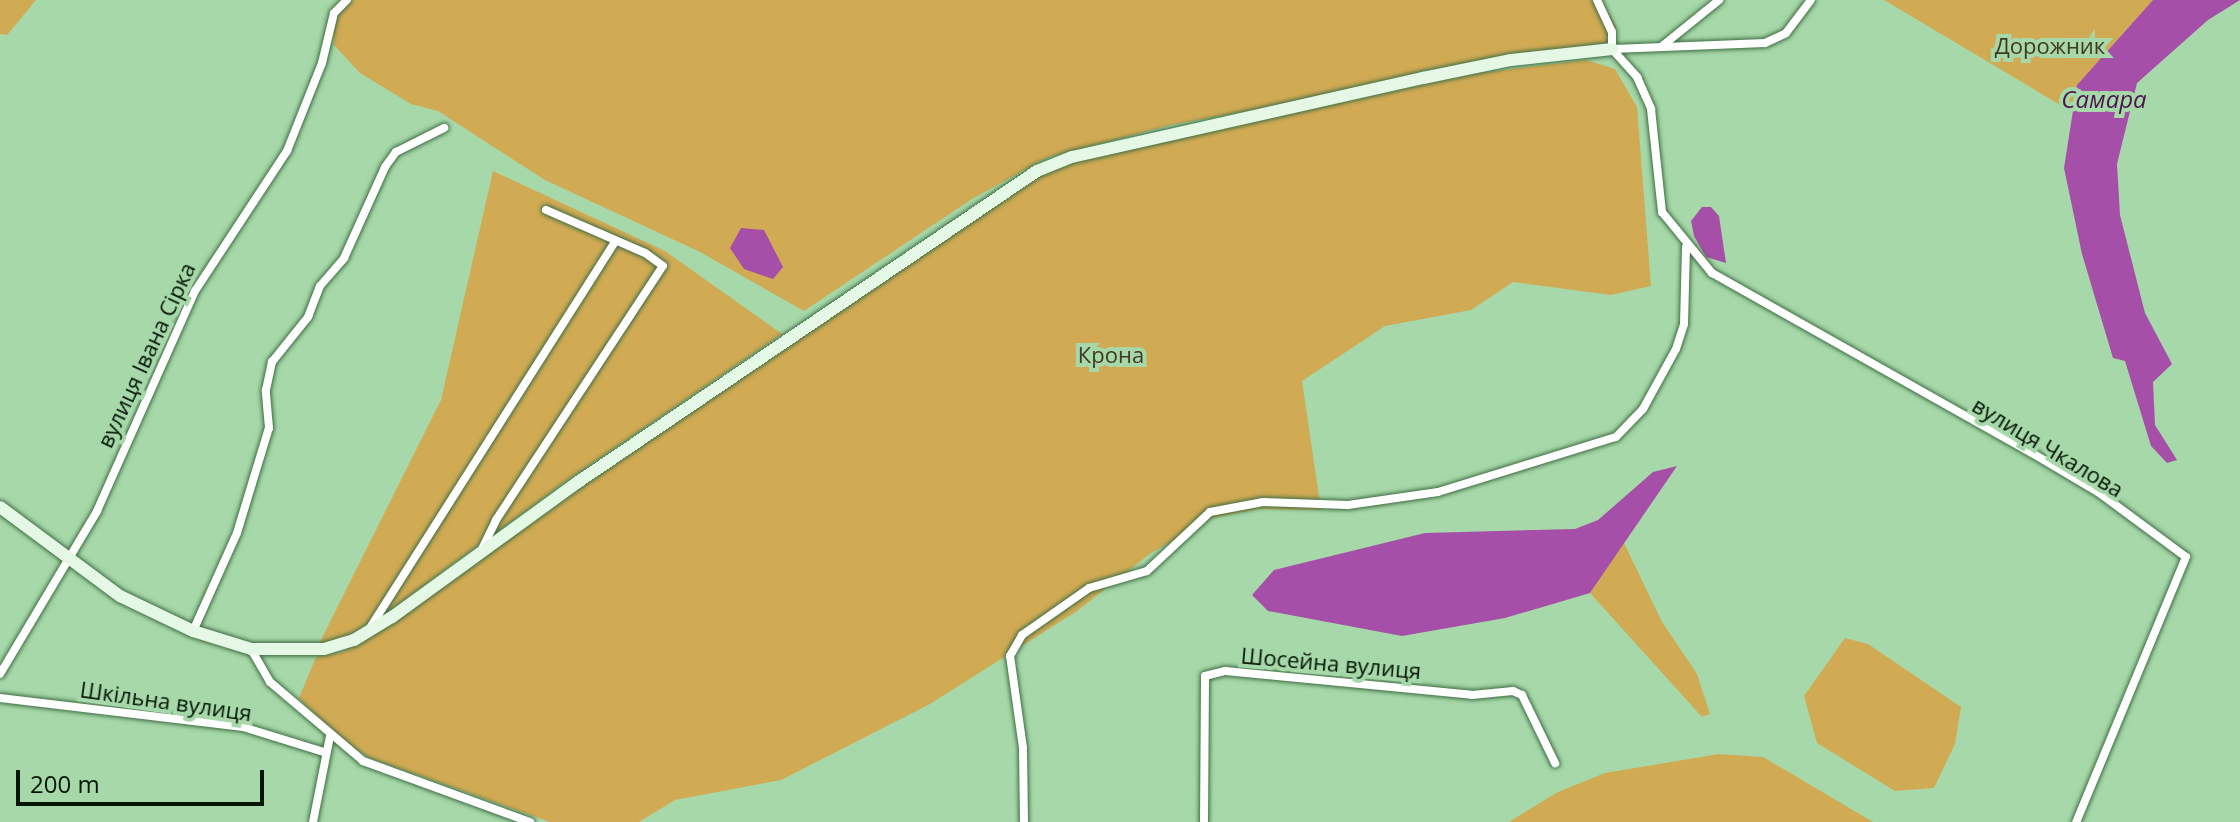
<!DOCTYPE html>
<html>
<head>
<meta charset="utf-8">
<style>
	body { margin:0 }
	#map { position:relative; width:2240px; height:822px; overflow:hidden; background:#a6d8a9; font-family:"Open Sans",sans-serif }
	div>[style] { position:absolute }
	.green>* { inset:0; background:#d1ab54 }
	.water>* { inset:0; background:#a64fa9 }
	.roads { filter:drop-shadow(0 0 2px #406e43) drop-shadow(0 0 2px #406e43) }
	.street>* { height:8px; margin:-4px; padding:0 4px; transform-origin:4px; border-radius:4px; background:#fff }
	.secondary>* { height:12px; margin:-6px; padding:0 6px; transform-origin:6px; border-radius:6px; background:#e4f8e5 }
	span { translate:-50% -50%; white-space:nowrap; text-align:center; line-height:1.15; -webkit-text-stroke:8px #a6d8a9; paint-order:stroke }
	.park-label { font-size:22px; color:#433923 }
	.street-label { font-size:22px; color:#041505 }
	.water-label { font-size:24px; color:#4d1550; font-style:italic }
	.scale { position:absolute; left:16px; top:770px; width:248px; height:36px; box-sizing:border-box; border:4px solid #041505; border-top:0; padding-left:10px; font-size:24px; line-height:28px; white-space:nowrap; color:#041505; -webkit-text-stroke:6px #a6d8a9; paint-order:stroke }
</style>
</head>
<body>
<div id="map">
	<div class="green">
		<i style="clip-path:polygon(0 0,36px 0,7px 35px,0 34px)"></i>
		<i style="clip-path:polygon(353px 0,1601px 0,1616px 26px,1609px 46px,1430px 74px,1432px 68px,1352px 92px,1171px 125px,1046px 158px,972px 199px,804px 311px,700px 252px,545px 180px,438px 111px,411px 104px,360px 73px,334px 45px,334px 20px)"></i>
		<i style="clip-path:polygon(1884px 0,2153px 0,2077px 85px,2072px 112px)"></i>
		<i style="clip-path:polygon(1586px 60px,1615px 69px,1637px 107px,1651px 286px,1611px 295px,1513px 282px,1471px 310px,1385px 326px,1302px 381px,1321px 510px,1258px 509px,1213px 518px,1151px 553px,1077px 611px,930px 704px,781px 780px,675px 800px,639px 822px,550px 822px,370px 758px,337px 737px,299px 698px,316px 657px,342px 652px,388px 626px,585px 485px,1030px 180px,1061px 165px,1471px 74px)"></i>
		<i style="clip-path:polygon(493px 171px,665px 251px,782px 334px,569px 479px,356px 635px,319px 644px,441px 400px)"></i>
		<i style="clip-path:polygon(1624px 543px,1662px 622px,1697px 674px,1710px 714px,1702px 717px,1590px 593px)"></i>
		<i style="clip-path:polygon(1845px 638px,1868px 644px,1961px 707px,1955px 744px,1934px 788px,1895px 791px,1817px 743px,1804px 696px)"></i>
		<i style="clip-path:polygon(1719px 754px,1763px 757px,1873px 822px,1509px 822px,1558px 792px,1605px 773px)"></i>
	</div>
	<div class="water">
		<i style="clip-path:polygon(2153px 0,2240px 0,2208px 20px,2137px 83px,2117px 164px,2120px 215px,2145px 313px,2172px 364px,2153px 382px,2155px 425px,2177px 460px,2167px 463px,2151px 446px,2125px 361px,2113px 358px,2082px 254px,2064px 168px,2077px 85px)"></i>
		<i style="clip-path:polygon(1702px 207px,1711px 207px,1719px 216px,1726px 263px,1706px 257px,1694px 236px,1691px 221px)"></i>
		<i style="clip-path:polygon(741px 228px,764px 230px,783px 267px,773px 279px,744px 269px,730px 248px)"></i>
		<i style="clip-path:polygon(1677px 466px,1590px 593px,1505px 618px,1402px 636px,1268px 611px,1252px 595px,1274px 570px,1425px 533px,1575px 529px,1598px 520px,1653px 472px)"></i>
	</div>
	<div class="roads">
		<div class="street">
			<i style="left:1597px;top:0;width:35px;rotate:65deg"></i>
			<i style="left:1612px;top:32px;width:17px;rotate:90deg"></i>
			<i style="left:1661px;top:47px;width:75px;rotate:-39deg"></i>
			<i style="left:1612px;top:49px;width:38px;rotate:48deg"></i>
			<i style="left:1637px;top:77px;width:35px;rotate:66deg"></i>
			<i style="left:1651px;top:109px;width:104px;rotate:83.9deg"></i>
			<i style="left:1662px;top:212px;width:79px;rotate:50.7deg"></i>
			<i style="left:1712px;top:273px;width:367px;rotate:29.4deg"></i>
			<i style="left:2032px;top:453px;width:77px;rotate:30.6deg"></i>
			<i style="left:2098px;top:492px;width:109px;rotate:36.5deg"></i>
			<i style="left:2186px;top:557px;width:287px;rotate:112.5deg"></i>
			<i style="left:1613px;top:49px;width:152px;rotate:-2.3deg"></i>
			<i style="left:1765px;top:43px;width:23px;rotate:-25deg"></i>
			<i style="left:1786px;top:33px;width:41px;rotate:-52.9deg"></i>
			<i style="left:482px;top:549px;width:32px;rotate:-64deg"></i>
			<i style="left:496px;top:520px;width:304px;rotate:-56.7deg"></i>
			<i style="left:663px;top:266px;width:22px;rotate:-144deg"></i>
			<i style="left:645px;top:253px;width:108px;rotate:-156.5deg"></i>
			<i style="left:193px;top:631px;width:107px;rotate:-65.8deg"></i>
			<i style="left:237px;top:533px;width:110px;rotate:-73.1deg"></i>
			<i style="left:269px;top:428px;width:38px;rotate:-95deg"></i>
			<i style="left:266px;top:390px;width:29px;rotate:-78deg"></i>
			<i style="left:272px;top:362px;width:58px;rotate:-51.3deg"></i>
			<i style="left:308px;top:317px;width:33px;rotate:-69deg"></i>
			<i style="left:320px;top:286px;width:37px;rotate:-49deg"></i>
			<i style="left:344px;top:258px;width:100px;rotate:-65.7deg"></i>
			<i style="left:385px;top:167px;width:19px;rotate:-54deg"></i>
			<i style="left:396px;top:152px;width:54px;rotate:-26.6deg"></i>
			<i style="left:368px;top:631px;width:461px;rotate:-57.6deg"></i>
			<i style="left:251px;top:649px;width:38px;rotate:60deg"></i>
			<i style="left:270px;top:682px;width:122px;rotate:40.3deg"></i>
			<i style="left:363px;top:761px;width:178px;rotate:20.1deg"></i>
			<i style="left:0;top:674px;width:190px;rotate:-59.2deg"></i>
			<i style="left:97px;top:511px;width:241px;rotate:-66deg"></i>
			<i style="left:195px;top:291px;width:168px;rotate:-56.7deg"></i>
			<i style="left:287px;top:151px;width:95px;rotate:-68.3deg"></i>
			<i style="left:322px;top:63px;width:51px;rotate:-76.5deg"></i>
			<i style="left:334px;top:13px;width:18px;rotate:-45deg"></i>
			<i style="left:0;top:698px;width:245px;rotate:6.8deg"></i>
			<i style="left:243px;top:727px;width:85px;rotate:17.2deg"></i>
			<i style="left:313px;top:822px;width:88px;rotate:-78.8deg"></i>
			<i style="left:1024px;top:822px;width:74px;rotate:-90.8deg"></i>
			<i style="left:1023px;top:748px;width:93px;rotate:-98deg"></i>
			<i style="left:1010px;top:656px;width:24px;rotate:-60deg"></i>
			<i style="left:1022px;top:635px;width:82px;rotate:-35deg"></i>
			<i style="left:1089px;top:588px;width:60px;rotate:-16.3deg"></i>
			<i style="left:1147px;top:571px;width:86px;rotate:-43.1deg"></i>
			<i style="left:1210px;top:512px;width:54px;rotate:-10.7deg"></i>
			<i style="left:1263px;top:502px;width:85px;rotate:2deg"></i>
			<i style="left:1348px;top:505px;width:91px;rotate:-8.2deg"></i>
			<i style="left:1438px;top:492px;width:186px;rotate:-17.2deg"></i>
			<i style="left:1616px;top:437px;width:39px;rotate:-46deg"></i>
			<i style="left:1643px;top:409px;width:68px;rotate:-61.2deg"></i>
			<i style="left:1676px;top:349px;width:26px;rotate:-72deg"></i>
			<i style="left:1684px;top:324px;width:77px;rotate:-88.5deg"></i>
			<i style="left:1204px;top:822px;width:146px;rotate:-89.6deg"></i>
			<i style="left:1205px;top:676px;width:21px;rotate:-14deg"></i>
			<i style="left:1225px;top:671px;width:248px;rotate:5.5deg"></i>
			<i style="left:1472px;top:695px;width:41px;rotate:-5.6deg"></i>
			<i style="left:1513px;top:691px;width:10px;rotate:24deg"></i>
			<i style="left:1522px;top:695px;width:76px;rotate:64.1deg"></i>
		</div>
		<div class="secondary">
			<i style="left:0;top:507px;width:149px;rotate:36.6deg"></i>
			<i style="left:120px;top:596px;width:81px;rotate:25.6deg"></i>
			<i style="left:193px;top:631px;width:61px;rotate:17.2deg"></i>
			<i style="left:251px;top:649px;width:73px"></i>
			<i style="left:324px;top:649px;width:31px;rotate:-17deg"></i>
			<i style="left:354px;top:640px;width:44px;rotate:-31.2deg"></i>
			<i style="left:392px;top:617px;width:230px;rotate:-36deg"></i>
			<i style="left:578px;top:482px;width:554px;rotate:-34.12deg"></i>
			<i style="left:1037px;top:171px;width:38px;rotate:-22deg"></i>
			<i style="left:1072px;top:157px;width:360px;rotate:-12.7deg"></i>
			<i style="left:1423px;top:78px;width:90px;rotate:-11.6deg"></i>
			<i style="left:1511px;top:60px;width:102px;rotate:-6.2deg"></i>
		</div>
	</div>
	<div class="park-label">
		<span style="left:2050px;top:46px">Дорожник</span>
		<span style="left:1111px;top:355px">Крона</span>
	</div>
	<div class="street-label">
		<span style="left:146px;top:355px;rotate:-65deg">вулиця Івана Сірка</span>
		<span style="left:2048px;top:447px;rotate:31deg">вулиця Чкалова</span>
		<span style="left:1331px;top:663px;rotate:5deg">Шосейна вулиця</span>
		<span style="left:166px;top:701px;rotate:8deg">Шкільна вулиця</span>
	</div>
	<div class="water-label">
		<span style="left:2104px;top:99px">Самара</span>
	</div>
	<div class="scale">200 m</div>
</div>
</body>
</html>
